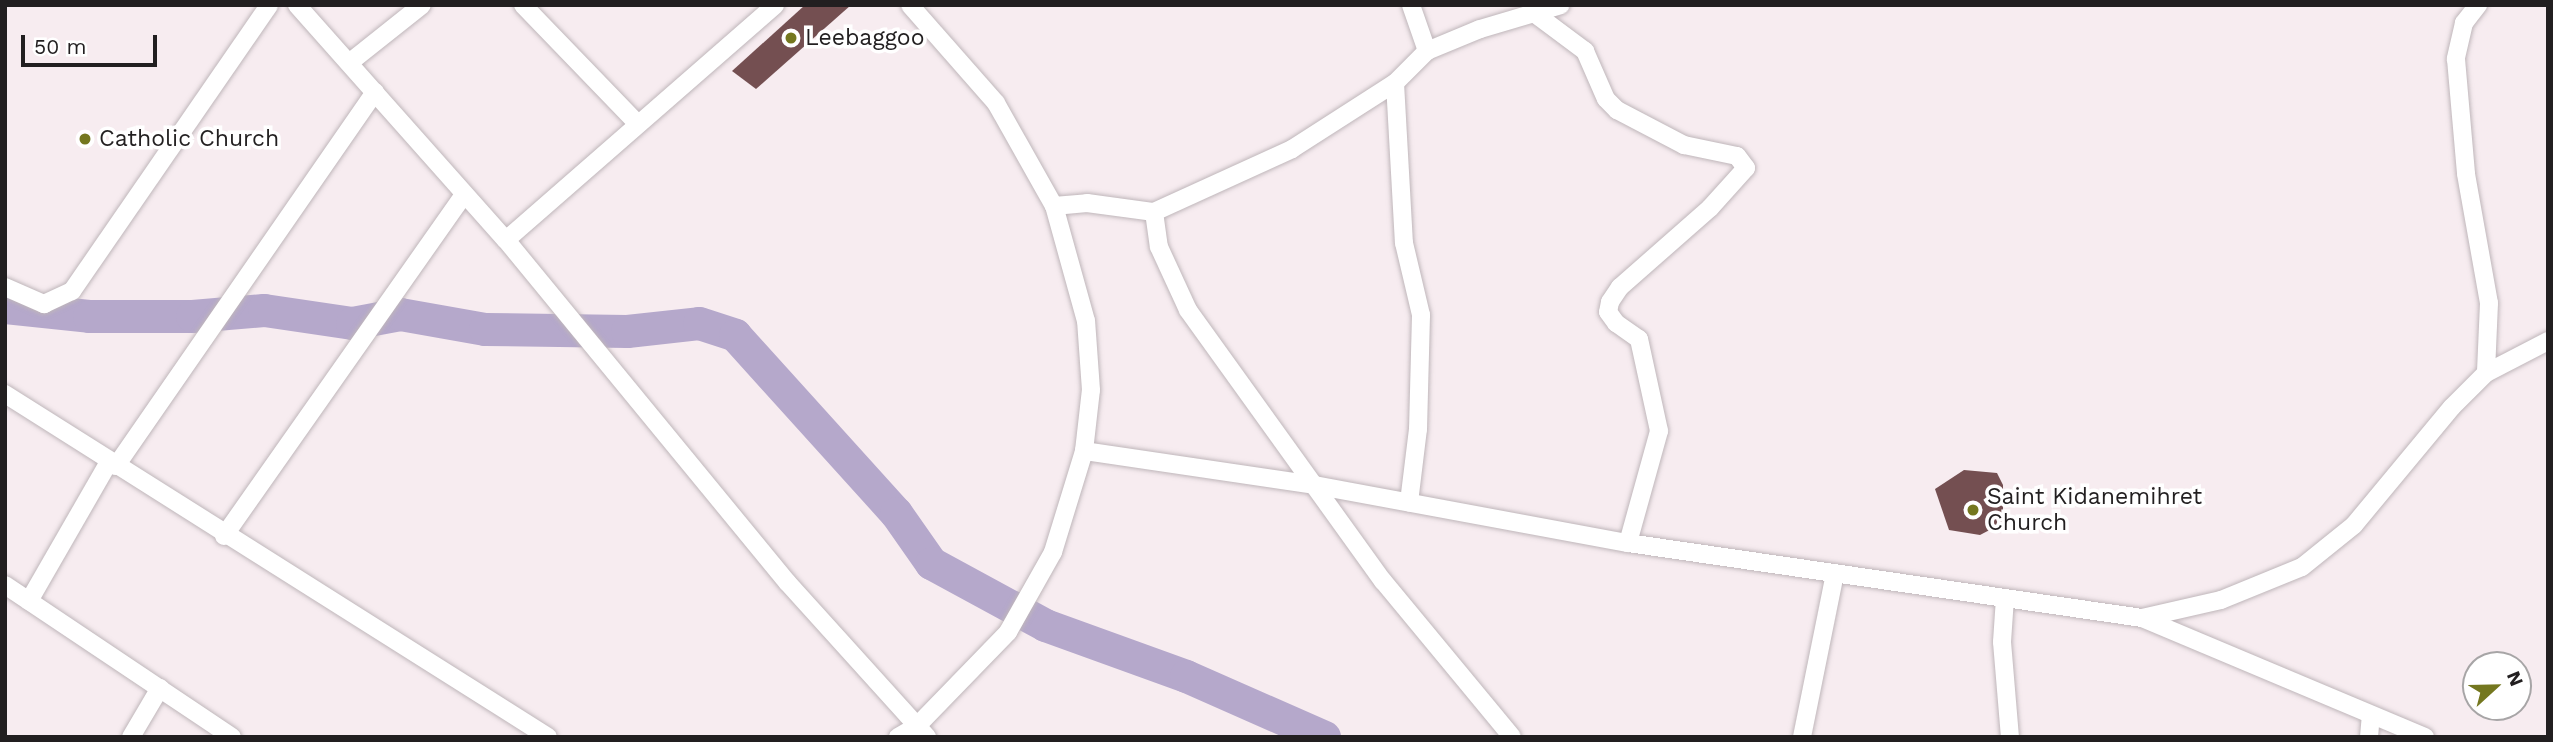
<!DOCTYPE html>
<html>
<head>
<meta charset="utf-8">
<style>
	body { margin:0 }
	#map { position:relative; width:2553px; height:742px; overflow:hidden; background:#f7ecf0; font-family:"Work Sans",sans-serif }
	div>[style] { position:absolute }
	.river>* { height:33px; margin:-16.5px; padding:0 16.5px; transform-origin:16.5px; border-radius:16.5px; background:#b5a8cb }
	.building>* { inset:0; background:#744f51 }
	.roads { filter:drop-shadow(0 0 2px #bfb6ba) drop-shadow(0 0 2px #bfb6ba) }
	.minor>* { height:18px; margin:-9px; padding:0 9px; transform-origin:9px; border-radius:9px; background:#fff }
	.dots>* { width:19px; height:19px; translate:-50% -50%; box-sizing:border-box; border:4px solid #fff; border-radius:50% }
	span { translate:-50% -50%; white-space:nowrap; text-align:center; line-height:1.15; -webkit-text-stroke:7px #fff; paint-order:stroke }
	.poi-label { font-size:23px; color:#221f20 }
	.left { translate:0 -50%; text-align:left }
	.frame { position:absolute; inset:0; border:7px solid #221f20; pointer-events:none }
	.north { position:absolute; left:2462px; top:651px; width:70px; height:70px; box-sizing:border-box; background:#fff; border:2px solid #a7a5a6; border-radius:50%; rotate:68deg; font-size:19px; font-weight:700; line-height:28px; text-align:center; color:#221f20 }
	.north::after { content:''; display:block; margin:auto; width:24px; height:32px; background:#74771f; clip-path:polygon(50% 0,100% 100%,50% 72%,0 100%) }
	.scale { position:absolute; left:21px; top:35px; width:136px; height:32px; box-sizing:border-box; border:4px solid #221f20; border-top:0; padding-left:9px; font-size:21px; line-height:24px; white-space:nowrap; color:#221f20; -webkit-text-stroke:5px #fff; paint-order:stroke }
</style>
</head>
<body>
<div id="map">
	<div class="river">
		<i style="left:5px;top:307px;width:84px;rotate:6.1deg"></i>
		<i style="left:89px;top:316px;width:103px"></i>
		<i style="left:192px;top:316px;width:72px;rotate:-4.8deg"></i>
		<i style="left:264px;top:310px;width:89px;rotate:8.4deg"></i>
		<i style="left:352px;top:323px;width:49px;rotate:-10.6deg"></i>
		<i style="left:400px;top:314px;width:86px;rotate:10deg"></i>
		<i style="left:485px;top:329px;width:142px;rotate:0.8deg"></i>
		<i style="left:627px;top:331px;width:72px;rotate:-6.3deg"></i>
		<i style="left:699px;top:323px;width:38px;rotate:18deg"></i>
		<i style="left:735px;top:335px;width:240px;rotate:47.9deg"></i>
		<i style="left:896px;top:513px;width:61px;rotate:55deg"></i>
		<i style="left:931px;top:563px;width:130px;rotate:28.5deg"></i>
		<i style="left:1045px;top:625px;width:150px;rotate:19.9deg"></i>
		<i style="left:1186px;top:676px;width:151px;rotate:23.8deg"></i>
	</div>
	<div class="building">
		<i style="clip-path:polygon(805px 5px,851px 5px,756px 89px,732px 71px)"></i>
		<i style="clip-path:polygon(1964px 470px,1997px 473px,2003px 485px,2003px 523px,1980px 535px,1949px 530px,1935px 489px)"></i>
	</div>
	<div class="roads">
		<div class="minor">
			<i style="left:297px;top:5px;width:314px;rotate:48.4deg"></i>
			<i style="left:506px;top:240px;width:443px;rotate:50.6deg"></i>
			<i style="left:787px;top:582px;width:209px;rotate:47.9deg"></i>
			<i style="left:523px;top:5px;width:165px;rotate:46deg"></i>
			<i style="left:1411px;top:5px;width:49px;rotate:70.8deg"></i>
			<i style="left:2478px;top:5px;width:23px;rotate:128deg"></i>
			<i style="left:2464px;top:23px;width:37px;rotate:103deg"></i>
			<i style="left:2456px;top:59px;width:115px;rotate:85deg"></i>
			<i style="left:2466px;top:174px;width:131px;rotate:79.9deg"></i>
			<i style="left:2489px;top:303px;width:70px;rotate:92.5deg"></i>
			<i style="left:1534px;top:13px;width:64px;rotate:36.7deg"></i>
			<i style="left:1585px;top:51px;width:52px;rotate:66.4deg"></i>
			<i style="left:1606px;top:99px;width:16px;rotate:45deg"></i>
			<i style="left:1617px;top:110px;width:76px;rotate:27.6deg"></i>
			<i style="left:1684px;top:145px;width:54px;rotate:11.7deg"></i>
			<i style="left:1737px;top:156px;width:15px;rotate:53deg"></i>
			<i style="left:1746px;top:168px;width:54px;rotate:132deg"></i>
			<i style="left:1710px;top:208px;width:120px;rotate:138.7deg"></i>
			<i style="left:1620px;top:287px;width:18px;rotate:124deg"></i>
			<i style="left:1610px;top:302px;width:10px;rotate:101deg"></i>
			<i style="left:1608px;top:312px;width:14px;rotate:54deg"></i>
			<i style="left:1616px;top:323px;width:28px;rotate:35deg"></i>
			<i style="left:1639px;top:339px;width:94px;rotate:77.7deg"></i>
			<i style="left:1659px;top:431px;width:116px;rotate:105.5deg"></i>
			<i style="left:349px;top:63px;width:93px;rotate:-38.5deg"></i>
			<i style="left:1395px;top:83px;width:160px;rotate:86.8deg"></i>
			<i style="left:1404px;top:243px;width:74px;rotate:76.7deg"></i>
			<i style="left:1421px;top:315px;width:114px;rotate:91.5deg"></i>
			<i style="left:1418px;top:429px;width:74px;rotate:97deg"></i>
			<i style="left:1054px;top:206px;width:33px;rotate:-5deg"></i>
			<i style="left:1087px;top:203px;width:68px;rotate:7.7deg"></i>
			<i style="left:1154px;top:212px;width:152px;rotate:-24.5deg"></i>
			<i style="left:1292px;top:149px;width:122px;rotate:-32.7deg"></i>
			<i style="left:1395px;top:83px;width:45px;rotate:-45deg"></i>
			<i style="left:1427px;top:51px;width:57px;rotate:-22.5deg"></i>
			<i style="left:1480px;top:29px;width:84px;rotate:-16.5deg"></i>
			<i style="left:1154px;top:212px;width:35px;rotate:82deg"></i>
			<i style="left:1159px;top:247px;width:69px;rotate:65.3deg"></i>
			<i style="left:1188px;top:310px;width:334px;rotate:54.3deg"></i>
			<i style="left:1383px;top:581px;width:202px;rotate:50.4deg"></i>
			<i style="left:506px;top:240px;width:357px;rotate:-41.1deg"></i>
			<i style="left:5px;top:287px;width:43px;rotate:23.6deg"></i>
			<i style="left:44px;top:304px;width:31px;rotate:-25deg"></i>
			<i style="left:72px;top:291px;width:347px;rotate:-55.4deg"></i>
			<i style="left:5px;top:394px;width:642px;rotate:32.28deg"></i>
			<i style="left:1084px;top:451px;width:232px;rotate:8.4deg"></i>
			<i style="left:1314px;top:485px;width:319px;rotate:10.5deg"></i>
			<i style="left:1628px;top:543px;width:519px;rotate:8.3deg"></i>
			<i style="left:2142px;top:618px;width:307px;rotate:22.8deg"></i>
			<i style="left:116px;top:466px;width:455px;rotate:-55.3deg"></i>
			<i style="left:224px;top:536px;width:417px;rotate:-54.9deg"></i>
			<i style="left:5px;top:585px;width:273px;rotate:33.8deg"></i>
			<i style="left:2005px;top:598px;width:44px;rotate:93.9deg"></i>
			<i style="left:2002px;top:642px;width:95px;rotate:85.2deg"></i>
			<i style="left:29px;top:601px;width:160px;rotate:-60.1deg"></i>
			<i style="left:2142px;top:618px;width:81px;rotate:-12.8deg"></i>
			<i style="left:2221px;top:600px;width:87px;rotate:-22.2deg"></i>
			<i style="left:2302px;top:567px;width:67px;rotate:-38.9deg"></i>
			<i style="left:2354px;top:525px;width:153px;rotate:-50.3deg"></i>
			<i style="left:2452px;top:407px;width:48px;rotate:-45deg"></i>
			<i style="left:2486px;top:373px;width:70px;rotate:-27.3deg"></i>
			<i style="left:131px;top:737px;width:57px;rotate:-59.4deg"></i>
			<i style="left:898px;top:737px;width:22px;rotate:-30deg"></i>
			<i style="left:917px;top:726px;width:131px;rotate:-45.9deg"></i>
			<i style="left:1008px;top:632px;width:92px;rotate:-60.6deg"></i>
			<i style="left:1053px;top:552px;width:106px;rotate:-72.9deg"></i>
			<i style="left:1084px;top:451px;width:61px;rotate:-83.5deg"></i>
			<i style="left:1091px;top:390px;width:69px;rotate:-94.1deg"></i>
			<i style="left:1086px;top:321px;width:119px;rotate:-105.5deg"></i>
			<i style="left:1054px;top:206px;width:118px;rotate:-119.4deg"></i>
			<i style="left:996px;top:103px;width:130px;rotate:-131.3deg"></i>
			<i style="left:1802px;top:737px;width:167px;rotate:-78.6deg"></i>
			<i style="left:2369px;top:737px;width:21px;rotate:-85deg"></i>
		</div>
	</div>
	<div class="dots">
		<i style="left:791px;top:38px;background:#74771f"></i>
		<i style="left:85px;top:139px;background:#74771f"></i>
		<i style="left:1973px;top:510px;background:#74771f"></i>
	</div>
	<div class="poi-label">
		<span class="left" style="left:805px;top:38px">Leebaggoo</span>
		<span class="left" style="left:99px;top:139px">Catholic Church</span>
		<span class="left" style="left:1987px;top:510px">Saint Kidanemihret<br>Church</span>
	</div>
	<div class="frame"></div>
	<div class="north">N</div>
	<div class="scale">50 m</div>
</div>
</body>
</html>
